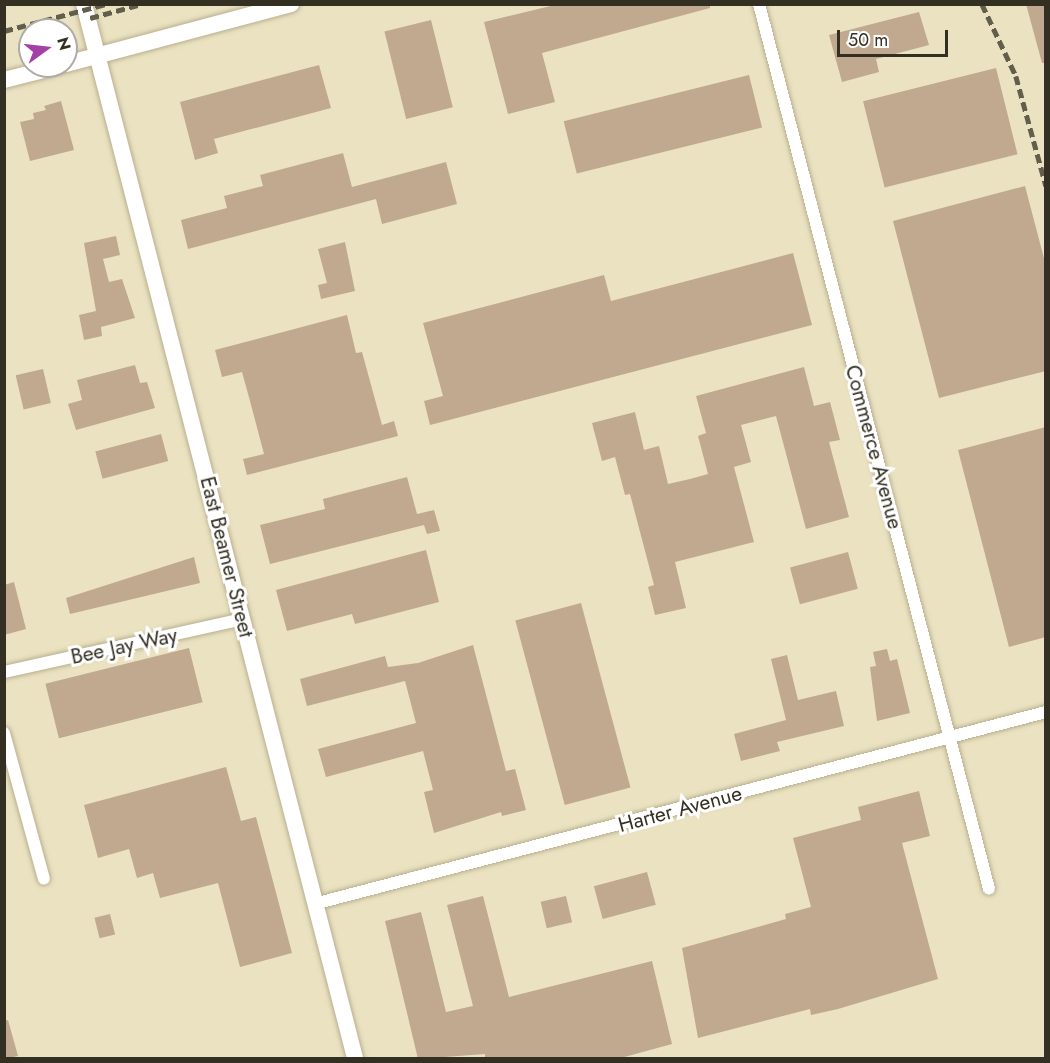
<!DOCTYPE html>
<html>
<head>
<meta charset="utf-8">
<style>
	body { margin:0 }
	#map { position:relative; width:1050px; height:1063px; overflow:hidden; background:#ebe2c1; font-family:Jost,sans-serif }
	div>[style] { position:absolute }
	.building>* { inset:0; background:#c0a98f; transform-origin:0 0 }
	.roads { filter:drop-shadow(0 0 2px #b8af8f) drop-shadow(0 0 2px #b8af8f) }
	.street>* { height:12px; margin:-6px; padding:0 6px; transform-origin:6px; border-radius:6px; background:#fff }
	.secondary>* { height:16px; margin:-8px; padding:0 8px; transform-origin:8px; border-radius:8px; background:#fff }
	.rail>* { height:4.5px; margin-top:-2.25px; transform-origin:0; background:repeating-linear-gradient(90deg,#625e4c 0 9px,transparent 0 13.5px) }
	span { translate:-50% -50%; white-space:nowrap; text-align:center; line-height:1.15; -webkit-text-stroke:6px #fff; paint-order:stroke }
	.street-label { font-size:21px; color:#333023 }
	.frame { position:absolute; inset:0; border:6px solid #333023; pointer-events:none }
	.north { position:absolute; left:18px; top:18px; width:60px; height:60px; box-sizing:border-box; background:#fff; border:2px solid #adaca7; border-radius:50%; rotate:75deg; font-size:16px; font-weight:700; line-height:24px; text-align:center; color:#333023 }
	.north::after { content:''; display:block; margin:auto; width:21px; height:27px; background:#a540a6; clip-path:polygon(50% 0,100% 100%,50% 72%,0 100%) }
	.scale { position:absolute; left:837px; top:30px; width:111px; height:27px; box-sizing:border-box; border:3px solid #333023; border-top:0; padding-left:8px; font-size:18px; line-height:21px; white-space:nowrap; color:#333023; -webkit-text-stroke:4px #fff; paint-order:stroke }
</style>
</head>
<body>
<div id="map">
	<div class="building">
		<i style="clip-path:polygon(559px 4px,710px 4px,710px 8px,542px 53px,555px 102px,508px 114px,484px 22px)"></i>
		<i style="clip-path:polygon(1026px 4px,1046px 4px,1046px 63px,1042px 63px)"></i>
		<i style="clip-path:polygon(919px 12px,929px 45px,876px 59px,879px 72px,842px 82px,829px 35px)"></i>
		<i style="left:431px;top:20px;width:90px;height:48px;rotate:76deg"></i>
		<i style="clip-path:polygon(319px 65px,331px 108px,214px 139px,218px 153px,195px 160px,180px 102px)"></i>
		<i style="left:996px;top:68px;width:89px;height:137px;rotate:76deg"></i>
		<i style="left:749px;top:75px;width:54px;height:191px;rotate:76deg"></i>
		<i style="clip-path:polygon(61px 101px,74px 150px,30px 161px,20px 122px,34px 119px,33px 113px,46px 110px,44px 106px)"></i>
		<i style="clip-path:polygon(343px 153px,352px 187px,446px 162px,457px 204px,382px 224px,376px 199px,188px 249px,181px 220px,227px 208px,224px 196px,263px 186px,260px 175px)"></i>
		<i style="clip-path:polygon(1025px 186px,1046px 266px,1046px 371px,939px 398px,893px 221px)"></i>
		<i style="clip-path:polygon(116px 236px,120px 255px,103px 259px,109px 282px,122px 279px,135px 318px,101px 327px,102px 336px,84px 340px,79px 315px,96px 311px,84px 243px)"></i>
		<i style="clip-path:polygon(345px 242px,355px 291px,321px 299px,318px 285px,327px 283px,318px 249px)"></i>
		<i style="clip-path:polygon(793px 253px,812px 325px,430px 425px,424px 401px,443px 396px,423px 323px,604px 275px,611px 301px)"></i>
		<i style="clip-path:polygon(347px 315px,356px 353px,362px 352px,382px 425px,394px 421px,398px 436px,247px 475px,243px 459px,264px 454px,250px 401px,242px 372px,222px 377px,215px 350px)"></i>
		<i style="clip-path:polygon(135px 365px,140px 383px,147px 382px,155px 408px,76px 430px,68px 404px,82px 400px,77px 380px)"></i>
		<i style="clip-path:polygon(804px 367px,814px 406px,830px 402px,840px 440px,829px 442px,849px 517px,806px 529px,776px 416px,741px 425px,751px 462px,734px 467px,754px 542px,675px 562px,686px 608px,655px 615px,648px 587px,654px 585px,630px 494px,625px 495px,615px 457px,602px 461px,592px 423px,635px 412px,644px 450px,659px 446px,668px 484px,690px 479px,708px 474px,698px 436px,706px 433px,696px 396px)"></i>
		<i style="left:43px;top:369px;width:35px;height:28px;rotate:77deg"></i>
		<i style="clip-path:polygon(1046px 427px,1046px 637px,1009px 647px,958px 450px)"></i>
		<i style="left:161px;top:434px;width:28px;height:68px;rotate:75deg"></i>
		<i style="clip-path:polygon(407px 477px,417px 514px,434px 510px,440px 531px,427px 534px,424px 525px,270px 564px,260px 525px,325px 509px,323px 499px)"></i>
		<i style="clip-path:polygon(426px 550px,439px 602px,355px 624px,352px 614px,287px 631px,276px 590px)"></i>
		<i style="left:848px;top:552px;width:38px;height:60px;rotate:75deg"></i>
		<i style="clip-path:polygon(194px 557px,200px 583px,70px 614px,66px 598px)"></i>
		<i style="clip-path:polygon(14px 582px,26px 629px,4px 635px,4px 585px)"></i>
		<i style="left:581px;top:603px;width:191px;height:68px;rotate:75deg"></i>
		<i style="clip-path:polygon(473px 645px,506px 771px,515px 769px,526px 810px,502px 816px,501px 812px,434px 833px,424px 792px,433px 790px,423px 751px,326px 777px,318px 749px,416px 723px,405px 681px,307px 706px,300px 679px,385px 656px,388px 667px,418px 663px)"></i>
		<i style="left:189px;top:648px;width:56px;height:148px;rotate:76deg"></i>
		<i style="clip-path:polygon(887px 649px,890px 661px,897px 659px,910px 713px,877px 721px,870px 667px,876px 666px,873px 652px)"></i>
		<i style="clip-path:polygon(787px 655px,798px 700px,836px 691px,844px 726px,777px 742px,780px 751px,741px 761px,734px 734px,786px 720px,771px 659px)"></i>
		<i style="clip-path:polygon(226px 767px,241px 821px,256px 817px,292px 953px,240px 967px,218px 883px,160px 898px,153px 873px,137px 878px,129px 849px,98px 858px,84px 805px)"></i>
		<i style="clip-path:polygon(919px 791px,930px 836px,902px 843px,938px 979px,838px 1009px,811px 1015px,810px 1009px,698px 1038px,682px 948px,786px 919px,785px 914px,811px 907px,793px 838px,861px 820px,858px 807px)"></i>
		<i style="left:647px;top:872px;width:34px;height:55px;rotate:75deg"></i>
		<i style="clip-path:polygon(483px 896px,509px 997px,652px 961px,672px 1044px,617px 1059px,485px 1059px,485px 1054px,418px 1059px,385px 921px,421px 912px,446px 1012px,473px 1006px,447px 905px)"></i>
		<i style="left:566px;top:896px;width:27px;height:26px;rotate:77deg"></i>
		<i style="left:110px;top:914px;width:21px;height:16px;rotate:76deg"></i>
		<i style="clip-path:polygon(8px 1020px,18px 1056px,4px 1059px,4px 1021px)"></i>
	</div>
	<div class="roads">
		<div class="street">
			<i style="left:759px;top:4px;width:914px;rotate:75.43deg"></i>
			<i style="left:4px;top:672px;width:245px;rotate:-12.5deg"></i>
			<i style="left:4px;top:733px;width:151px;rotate:74.7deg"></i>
			<i style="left:314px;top:904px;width:757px;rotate:-14.7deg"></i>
		</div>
		<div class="secondary">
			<i style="left:84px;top:4px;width:1088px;rotate:75.58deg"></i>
			<i style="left:66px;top:64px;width:233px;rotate:-14.9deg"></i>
			<i style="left:4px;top:80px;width:57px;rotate:-14.3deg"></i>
		</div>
	</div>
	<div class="rail">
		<i style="left:982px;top:4px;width:80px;rotate:64.7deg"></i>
		<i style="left:1016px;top:76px;width:114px;rotate:74.7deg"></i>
		<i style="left:90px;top:18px;width:54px;rotate:-15.1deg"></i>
		<i style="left:4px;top:31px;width:106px;rotate:-14.8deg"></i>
	</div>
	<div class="street-label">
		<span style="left:874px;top:447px;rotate:75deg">Commerce Avenue</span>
		<span style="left:227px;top:557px;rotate:76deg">East Beamer Street</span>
		<span style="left:124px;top:646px;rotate:-12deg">Bee Jay Way</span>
		<span style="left:680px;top:809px;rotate:-15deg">Harter Avenue</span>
	</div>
	<div class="frame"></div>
	<div class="north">N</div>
	<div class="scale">50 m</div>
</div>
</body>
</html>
